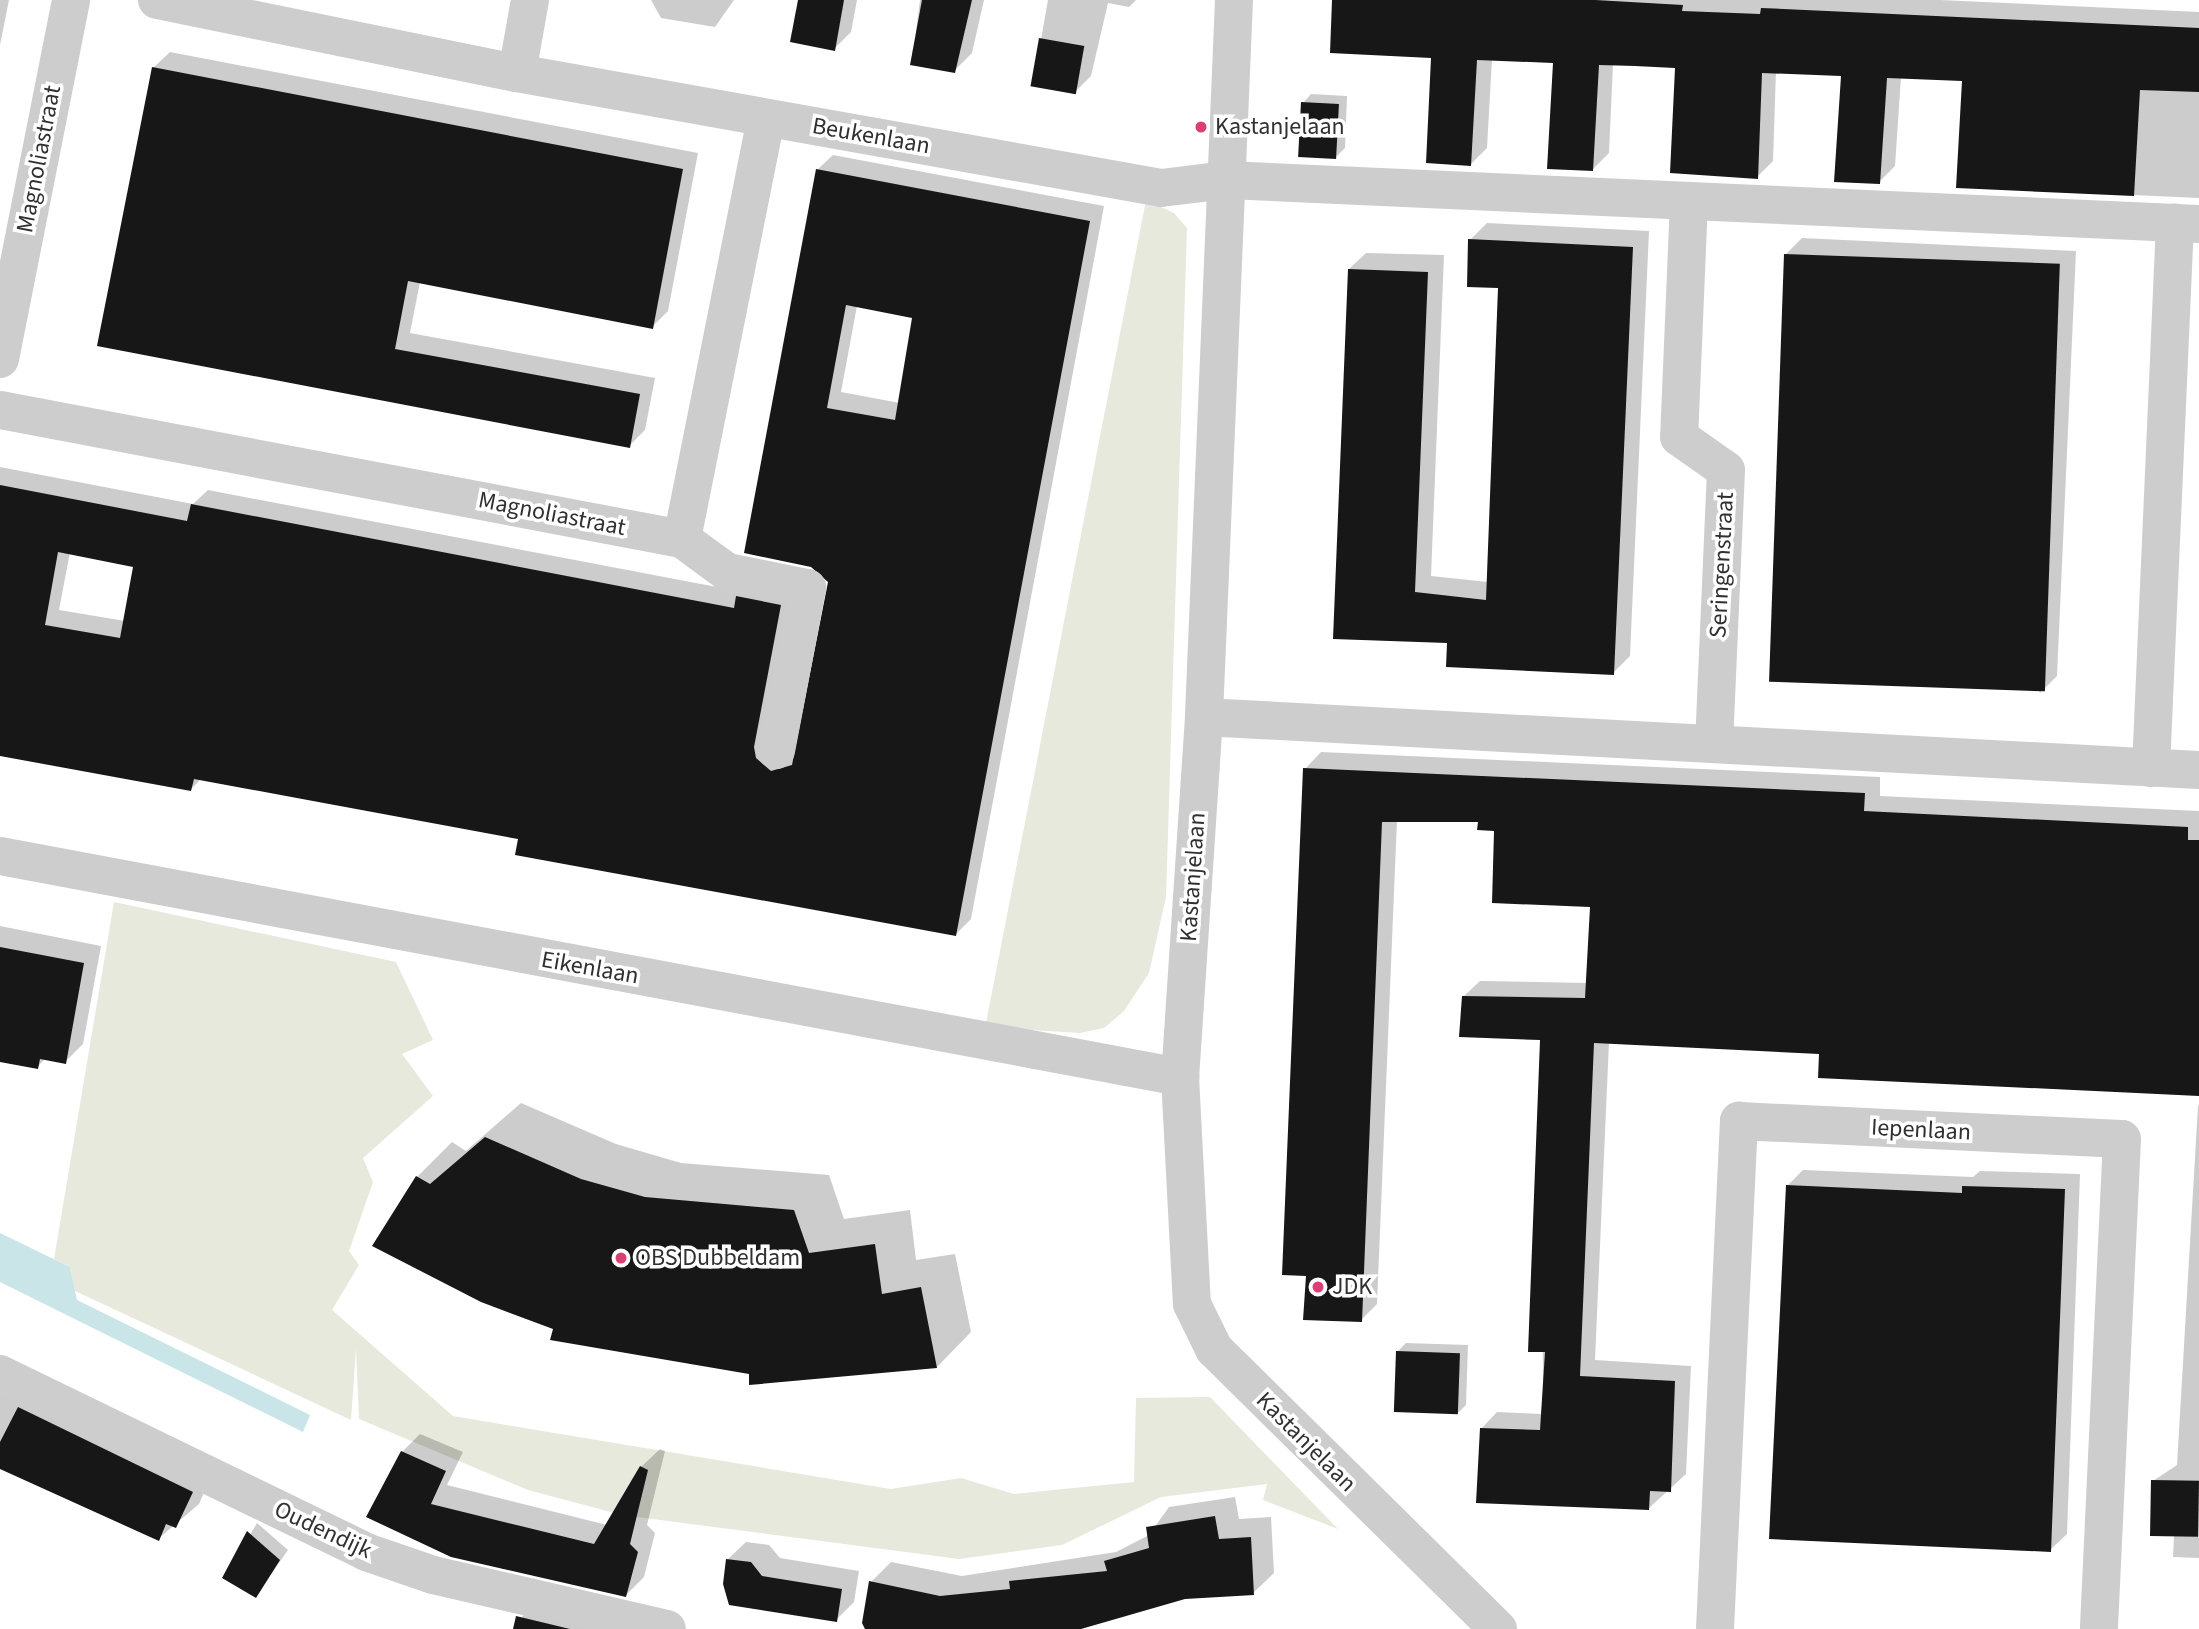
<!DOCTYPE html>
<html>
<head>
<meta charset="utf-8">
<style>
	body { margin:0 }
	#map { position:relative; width:2199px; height:1629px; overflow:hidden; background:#fff; font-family:"Source Sans 3",sans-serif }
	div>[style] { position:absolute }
	.green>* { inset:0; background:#e7e9dc }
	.water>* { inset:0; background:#cae5e8 }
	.shadow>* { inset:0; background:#0003 }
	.building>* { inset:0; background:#171717; transform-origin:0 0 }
	.minor>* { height:38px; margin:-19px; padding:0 19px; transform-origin:19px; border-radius:19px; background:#cdcdcd }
	.dots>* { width:19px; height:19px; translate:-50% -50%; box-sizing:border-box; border:4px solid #fff; border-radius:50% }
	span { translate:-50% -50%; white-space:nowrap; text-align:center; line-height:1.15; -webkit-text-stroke:7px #fff; paint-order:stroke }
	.poi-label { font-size:24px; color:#303030 }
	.left { translate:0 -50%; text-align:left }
	.street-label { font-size:24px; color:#303030 }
</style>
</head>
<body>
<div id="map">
	<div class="green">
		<i style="clip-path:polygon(1146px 200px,1174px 213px,1187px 228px,1166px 897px,1149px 973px,1124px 1011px,1104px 1028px,1080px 1033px,1014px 1029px,986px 1023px)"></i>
		<i style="clip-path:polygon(114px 902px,396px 962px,433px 1040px,402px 1054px,433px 1096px,363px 1158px,373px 1182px,349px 1251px,359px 1265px,332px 1310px,453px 1416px,891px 1489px,961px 1478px,1014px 1494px,1134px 1482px,1136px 1398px,1210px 1397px,1338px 1529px,1263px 1500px,1267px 1484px,1161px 1497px,1062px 1545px,959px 1559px,622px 1515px,528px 1490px,359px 1419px,356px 1349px,351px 1420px,75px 1291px,70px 1267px,54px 1259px)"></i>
	</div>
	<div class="water">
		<i style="clip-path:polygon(0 1233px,70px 1267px,77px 1300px,310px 1415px,303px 1432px,0 1282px)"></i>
	</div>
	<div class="shadow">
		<i style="clip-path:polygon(0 0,9px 0,0 45px)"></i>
		<i style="clip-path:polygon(651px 0,734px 0,715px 27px,661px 18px)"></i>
		<i style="clip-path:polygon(800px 0,857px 0,851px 32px,834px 49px)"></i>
		<i style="clip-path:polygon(920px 0,984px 0,972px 53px,954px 71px,912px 63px)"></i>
		<i style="clip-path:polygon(1048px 0,1136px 0,1129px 7px,1108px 3px,1091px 76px,1074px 93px,1033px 85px)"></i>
		<i style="clip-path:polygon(1334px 0,1940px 0,2199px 12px,2199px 198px,1979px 188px,1964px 80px,1901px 77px,1895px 166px,1879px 182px,1843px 74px,1776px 71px,1773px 161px,1757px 177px,1677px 67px,1613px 64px,1609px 153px,1593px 169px,1554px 61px,1492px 59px,1487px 148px,1471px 164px,1433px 56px)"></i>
		<i style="clip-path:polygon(170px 52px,698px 153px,668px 311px,652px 327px,420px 282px,410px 333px,655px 378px,645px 430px,629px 446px,99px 345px,153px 68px)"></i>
		<i style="clip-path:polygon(1311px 94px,1347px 96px,1345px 148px,1336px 157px,1303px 103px)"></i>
		<i style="clip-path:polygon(evenodd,833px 155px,1104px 206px,971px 919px,956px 934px,520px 838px,202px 778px,190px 790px,0 754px,0 467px,193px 504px,208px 490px,743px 592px,796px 590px,799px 755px,830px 581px,817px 170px,833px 155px,857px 306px,914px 316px,900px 403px,841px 392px,857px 306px,833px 155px,70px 552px,135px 565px,125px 621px,59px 610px,70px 552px)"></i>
		<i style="clip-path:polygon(1487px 223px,1649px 231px,1630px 656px,1613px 673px,1449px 641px,1334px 637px,1349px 269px,1366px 253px,1444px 255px,1431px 576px,1488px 582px,1500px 286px,1470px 240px)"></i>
		<i style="clip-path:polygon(1802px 238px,2076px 251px,2057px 676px,2040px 693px,1785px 255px)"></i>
		<i style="clip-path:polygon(1321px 752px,1880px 777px,1880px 796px,2199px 811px,2199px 1094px,1821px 1052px,1609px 1042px,1595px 1360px,1691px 1366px,1686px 1474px,1648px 1509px,1481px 1429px,1497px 1412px,1543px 1414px,1542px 1038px,1463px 997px,1480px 981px,1588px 983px,1592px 906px,1480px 820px,1397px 820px,1377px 1304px,1361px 1320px,1307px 1274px,1305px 769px)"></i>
		<i style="clip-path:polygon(0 926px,101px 946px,83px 1044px,65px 1062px,46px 1058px,37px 1067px,0 1061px)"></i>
		<i style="clip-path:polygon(521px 1103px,616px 1144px,681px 1163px,829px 1175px,844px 1219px,910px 1210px,916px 1260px,955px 1254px,971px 1332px,937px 1367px,751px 1372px,555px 1328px,417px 1177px,452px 1142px,466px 1151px)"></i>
		<i style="clip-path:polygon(2198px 1106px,2199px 1105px,2199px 1558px,2173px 1557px,2174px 1535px,2153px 1481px,2177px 1465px)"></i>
		<i style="clip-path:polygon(1803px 1170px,1973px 1177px,1980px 1171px,2080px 1174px,2067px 1534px,2050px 1550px,1787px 1186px)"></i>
		<i style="clip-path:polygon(1406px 1343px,1468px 1345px,1466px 1405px,1457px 1414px,1397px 1352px)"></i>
		<i style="clip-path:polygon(0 1362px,214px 1469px,199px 1504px,158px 1539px,0 1466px)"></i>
		<i style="clip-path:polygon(420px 1434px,463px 1452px,447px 1485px,607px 1525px,641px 1467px,660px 1449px,665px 1451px,647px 1525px,655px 1533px,644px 1577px,626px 1595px,368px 1516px,402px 1452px)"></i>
		<i style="clip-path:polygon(1235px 1497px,1239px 1519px,1271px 1517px,1274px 1573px,1253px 1593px,1185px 1598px,1069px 1629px,899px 1629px,871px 1582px,891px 1562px,962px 1576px,1116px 1552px,1149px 1535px,1169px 1507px)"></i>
		<i style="clip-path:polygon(257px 1523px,288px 1550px,256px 1596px,225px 1578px)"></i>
		<i style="clip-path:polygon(746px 1542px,769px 1545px,780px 1558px,859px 1571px,854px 1602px,836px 1620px,727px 1560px)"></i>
		<i style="clip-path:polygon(531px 1603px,642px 1629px,515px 1629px)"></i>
	</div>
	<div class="building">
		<i style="clip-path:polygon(798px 0,844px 0,835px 51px,790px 42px)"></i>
		<i style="clip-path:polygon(922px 0,972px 0,955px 73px,910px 65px)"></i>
		<i style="clip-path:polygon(1332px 0,1595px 0,1683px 5px,1682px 11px,1760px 14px,1761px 8px,2199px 28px,2199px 92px,2140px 90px,2134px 196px,1979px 189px,1956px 188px,1962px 81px,1887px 78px,1880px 184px,1834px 182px,1841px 76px,1762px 73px,1758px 179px,1670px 173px,1675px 68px,1635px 66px,1599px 65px,1593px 171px,1547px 169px,1553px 63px,1477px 60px,1471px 166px,1426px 163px,1431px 58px,1330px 53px)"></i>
		<i style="left:1039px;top:38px;width:46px;height:49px;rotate:10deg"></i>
		<i style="clip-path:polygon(152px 67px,683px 169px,653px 329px,408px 281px,395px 349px,640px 394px,630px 448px,97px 346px)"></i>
		<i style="left:1301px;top:102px;width:38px;height:55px;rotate:3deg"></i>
		<i style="clip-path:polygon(evenodd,816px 169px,1090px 221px,956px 936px,515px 855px,518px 839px,313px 801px,194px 779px,191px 791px,0 756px,0 485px,187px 521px,191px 504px,734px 608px,736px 596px,781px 605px,754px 747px,756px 758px,771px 771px,792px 765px,828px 582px,811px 567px,744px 553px,816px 169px,846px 305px,912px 318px,895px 420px,827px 408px,846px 305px,816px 169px,58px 552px,133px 567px,120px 638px,45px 625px,58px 552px)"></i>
		<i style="clip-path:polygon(1468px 239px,1633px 247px,1614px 675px,1446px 667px,1447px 643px,1333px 639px,1348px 269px,1428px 272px,1415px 592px,1486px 600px,1498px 288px,1467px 287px)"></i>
		<i style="left:1784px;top:254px;width:276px;height:428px;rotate:2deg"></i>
		<i style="clip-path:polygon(1303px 768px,1865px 793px,1864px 811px,2188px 827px,2188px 840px,2199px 840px,2199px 1096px,1818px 1078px,1819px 1054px,1594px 1043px,1580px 1376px,1675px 1381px,1671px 1492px,1650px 1491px,1649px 1510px,1476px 1503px,1480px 1428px,1540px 1430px,1545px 1352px,1528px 1352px,1540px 1040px,1459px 1037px,1462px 996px,1585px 998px,1590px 907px,1492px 903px,1494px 831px,1477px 830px,1478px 822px,1382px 822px,1362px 1322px,1303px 1320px,1306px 1276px,1282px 1275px)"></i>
		<i style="clip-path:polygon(0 947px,84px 963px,66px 1064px,40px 1059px,38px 1069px,0 1062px)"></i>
		<i style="clip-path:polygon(485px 1137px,581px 1179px,645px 1197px,794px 1210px,809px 1253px,875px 1244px,882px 1294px,921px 1287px,937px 1368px,749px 1385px,749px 1374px,550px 1340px,553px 1329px,481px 1302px,372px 1246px,416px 1176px,430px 1184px)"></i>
		<i style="clip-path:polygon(1786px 1185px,1962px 1193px,1962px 1186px,2065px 1189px,2051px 1552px,1769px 1539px)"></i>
		<i style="left:1396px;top:1351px;width:64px;height:61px;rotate:2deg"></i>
		<i style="clip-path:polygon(18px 1407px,193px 1492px,176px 1528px,166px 1524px,159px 1541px,0 1469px,0 1442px)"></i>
		<i style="clip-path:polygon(401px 1451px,446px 1471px,431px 1504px,594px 1544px,640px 1466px,648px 1470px,630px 1544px,638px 1552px,626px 1597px,451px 1557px,366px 1517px)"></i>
		<i style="left:2151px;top:1480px;width:48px;height:56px;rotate:1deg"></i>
		<i style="clip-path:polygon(1215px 1516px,1219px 1539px,1251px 1537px,1254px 1595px,1185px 1599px,1081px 1629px,865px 1629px,862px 1623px,869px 1581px,940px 1596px,1010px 1589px,1009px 1581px,1107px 1571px,1104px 1561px,1149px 1548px,1146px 1527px)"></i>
		<i style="clip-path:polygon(247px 1531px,280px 1560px,256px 1598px,222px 1578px)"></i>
		<i style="clip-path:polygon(726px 1559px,751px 1562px,762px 1576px,842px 1589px,837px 1622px,729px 1605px,723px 1584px)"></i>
		<i style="clip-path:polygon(516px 1616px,570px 1629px,513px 1629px)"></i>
	</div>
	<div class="minor">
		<i style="left:157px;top:0;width:367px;rotate:11.5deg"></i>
		<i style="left:517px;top:73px;width:654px;rotate:10.12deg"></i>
		<i style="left:1161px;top:188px;width:65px;rotate:-7deg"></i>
		<i style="left:1226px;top:180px;width:974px;rotate:2.59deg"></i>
		<i style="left:1234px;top:0;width:718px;rotate:92.4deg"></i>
		<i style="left:1204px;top:717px;width:361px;rotate:93.8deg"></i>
		<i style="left:1180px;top:1077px;width:227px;rotate:87deg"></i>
		<i style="left:1192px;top:1304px;width:50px;rotate:63.9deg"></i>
		<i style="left:1214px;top:1349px;width:399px;rotate:44.6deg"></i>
		<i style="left:517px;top:73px;width:74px;rotate:-79.9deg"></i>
		<i style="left:1689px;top:201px;width:236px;rotate:92.4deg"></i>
		<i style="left:1679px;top:437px;width:57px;rotate:35.1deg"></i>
		<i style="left:1726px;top:470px;width:274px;rotate:92.5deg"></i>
		<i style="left:0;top:359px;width:366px;rotate:-78.8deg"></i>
		<i style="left:0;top:410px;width:694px;rotate:10.71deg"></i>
		<i style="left:682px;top:539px;width:429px;rotate:-78.7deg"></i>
		<i style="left:682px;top:539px;width:56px;rotate:36.3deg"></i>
		<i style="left:727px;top:572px;width:82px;rotate:11.3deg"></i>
		<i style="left:807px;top:588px;width:165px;rotate:100.8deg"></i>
		<i style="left:1204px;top:717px;width:996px;rotate:3.05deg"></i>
		<i style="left:2151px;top:768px;width:546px;rotate:-87.48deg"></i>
		<i style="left:0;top:856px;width:1201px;rotate:10.61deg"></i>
		<i style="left:0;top:1374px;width:407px;rotate:25.9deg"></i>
		<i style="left:366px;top:1552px;width:71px;rotate:18.9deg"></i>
		<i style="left:433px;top:1575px;width:240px;rotate:13deg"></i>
		<i style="left:1715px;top:1629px;width:509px;rotate:-87.3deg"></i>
		<i style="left:1739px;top:1121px;width:383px;rotate:2.7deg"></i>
		<i style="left:2122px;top:1139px;width:491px;rotate:92.7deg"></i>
	</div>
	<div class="dots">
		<i style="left:1201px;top:127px;background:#db3e75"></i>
		<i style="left:621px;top:1258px;background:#db3e75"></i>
		<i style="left:1318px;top:1287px;background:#db3e75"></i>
	</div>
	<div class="poi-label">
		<span class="left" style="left:1215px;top:127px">Kastanjelaan</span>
		<span class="left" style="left:635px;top:1258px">OBS Dubbeldam</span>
		<span class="left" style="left:1332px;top:1287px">JDK</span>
	</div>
	<div class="street-label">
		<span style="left:871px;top:136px;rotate:10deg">Beukenlaan</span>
		<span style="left:39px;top:159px;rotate:-79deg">Magnoliastraat</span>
		<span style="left:552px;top:514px;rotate:11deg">Magnoliastraat</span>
		<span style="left:1722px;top:565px;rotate:-87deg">Seringenstraat</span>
		<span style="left:1193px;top:877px;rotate:-86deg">Kastanjelaan</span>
		<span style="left:590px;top:968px;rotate:10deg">Eikenlaan</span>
		<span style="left:1921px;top:1130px;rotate:3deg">Iepenlaan</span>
		<span style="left:1306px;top:1442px;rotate:45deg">Kastanjelaan</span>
		<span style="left:323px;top:1530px;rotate:25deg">Oudendijk</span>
	</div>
</div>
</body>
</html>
